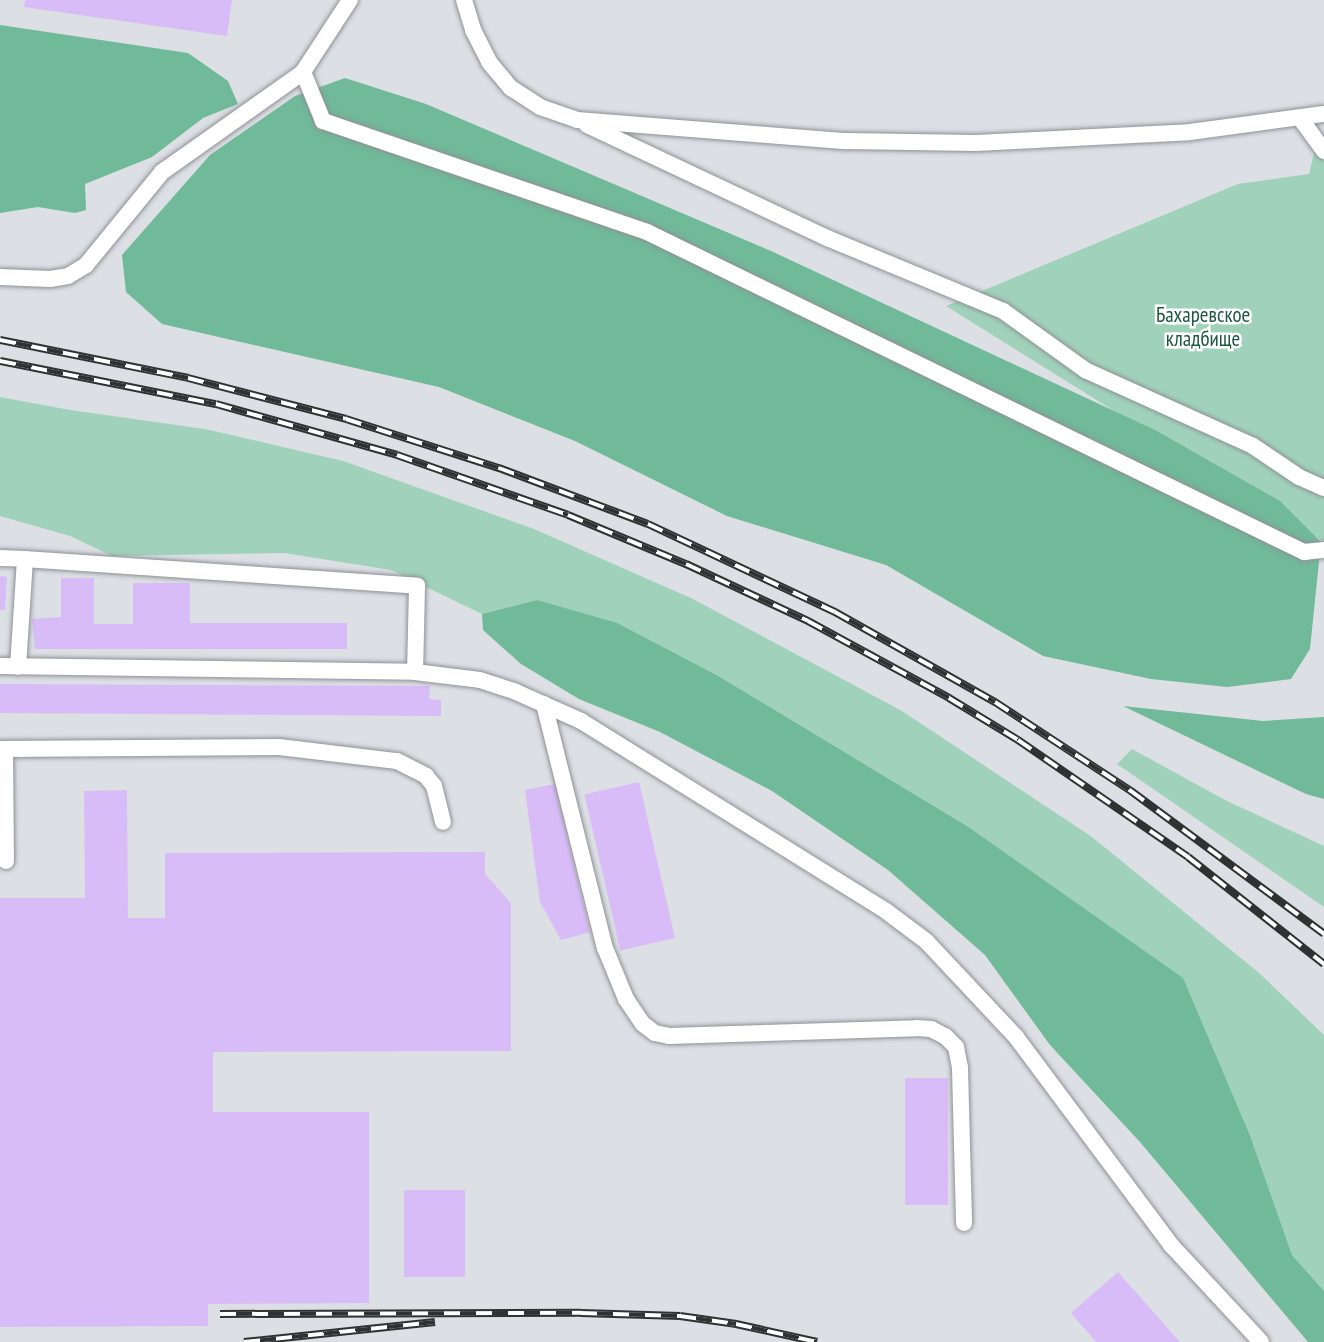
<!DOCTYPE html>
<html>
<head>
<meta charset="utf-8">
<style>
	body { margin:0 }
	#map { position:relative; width:1324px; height:1342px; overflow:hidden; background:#dcdfe4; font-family:"PT Sans Narrow",sans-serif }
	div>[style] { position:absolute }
	.green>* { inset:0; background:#a0d2bb }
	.forest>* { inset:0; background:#70b999 }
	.building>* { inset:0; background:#d8bcf7; transform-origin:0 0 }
	.roads { filter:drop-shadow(0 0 2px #8e9195) drop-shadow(0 0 2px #8e9195) }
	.lane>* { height:16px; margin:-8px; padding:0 8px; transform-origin:8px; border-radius:8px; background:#fff }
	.rail>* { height:8px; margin-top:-4px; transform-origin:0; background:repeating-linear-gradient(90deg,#fff 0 16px,#303133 0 32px); box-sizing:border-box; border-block:2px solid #303133 }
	span { translate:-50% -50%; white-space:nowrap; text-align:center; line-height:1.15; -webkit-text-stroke:5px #fff; paint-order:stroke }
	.park-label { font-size:21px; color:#1e5741 }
</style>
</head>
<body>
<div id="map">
	<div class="green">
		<i style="clip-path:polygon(1324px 135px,1324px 542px,946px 306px,1238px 184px,1309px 174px,1318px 136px)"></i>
		<i style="clip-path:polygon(0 397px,70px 410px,205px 429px,343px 461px,534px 529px,693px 599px,902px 711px,1092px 837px,1258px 972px,1324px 1035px,1324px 1291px,1292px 1255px,1251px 1138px,967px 826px,720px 677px,537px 600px,482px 614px,391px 570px,284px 553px,112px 556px,70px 536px,0 516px)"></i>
		<i style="clip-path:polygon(1132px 749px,1225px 800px,1324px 846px,1324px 907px,1117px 764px)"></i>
	</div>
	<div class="forest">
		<i style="clip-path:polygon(0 25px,188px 53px,228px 81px,238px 104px,203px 118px,152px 157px,85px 184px,86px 210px,75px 213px,38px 207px,0 213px)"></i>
		<i style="clip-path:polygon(345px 78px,426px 104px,771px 251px,1155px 430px,1280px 501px,1321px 542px,1310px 649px,1291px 679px,1227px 687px,1151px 679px,1043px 656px,886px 565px,727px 516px,575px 441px,439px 387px,162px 324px,126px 292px,122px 255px,210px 155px,295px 96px)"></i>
		<i style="clip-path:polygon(537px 600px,617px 623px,720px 677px,967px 826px,1183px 978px,1251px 1138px,1292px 1255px,1324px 1291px,1324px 1342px,1308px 1342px,1140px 1142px,1050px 1045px,985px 955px,888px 870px,772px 791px,660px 732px,579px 699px,521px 664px,483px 630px,482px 614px)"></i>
		<i style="clip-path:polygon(1123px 706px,1263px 721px,1324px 717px,1324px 799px,1306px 794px)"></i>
	</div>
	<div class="building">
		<i style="clip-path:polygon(25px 0,232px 0,227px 36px,24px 7px)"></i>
		<i style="clip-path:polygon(0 576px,7px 577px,5px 610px,0 610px)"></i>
		<i style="clip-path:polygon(61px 578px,94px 578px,94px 624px,133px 624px,133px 583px,190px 583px,190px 623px,347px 623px,347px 649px,35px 649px,32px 619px,61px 617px)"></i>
		<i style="clip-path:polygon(0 684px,430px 686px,429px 699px,441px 700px,441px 716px,0 713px)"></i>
		<i style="left:639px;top:782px;width:160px;height:56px;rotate:77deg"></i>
		<i style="clip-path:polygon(555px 784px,590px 932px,561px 940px,540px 902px,525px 790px)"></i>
		<i style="clip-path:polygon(127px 790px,128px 918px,165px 918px,165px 853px,485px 852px,485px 874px,511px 903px,511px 1051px,213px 1052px,213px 1112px,369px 1112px,369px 1303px,208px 1304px,208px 1326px,0 1327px,0 898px,85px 898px,84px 791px)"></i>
		<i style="left:948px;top:1078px;width:127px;height:43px;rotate:90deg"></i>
		<i style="left:404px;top:1190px;width:61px;height:87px"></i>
		<i style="clip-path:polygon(1118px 1272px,1180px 1342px,1096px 1342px,1071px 1313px)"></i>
	</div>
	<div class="roads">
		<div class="lane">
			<i style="left:464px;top:0;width:31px;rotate:73deg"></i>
			<i style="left:473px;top:30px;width:36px;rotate:63deg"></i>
			<i style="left:489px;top:62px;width:34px;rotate:50deg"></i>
			<i style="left:511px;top:88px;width:35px;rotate:33deg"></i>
			<i style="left:540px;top:107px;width:39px;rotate:19deg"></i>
			<i style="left:577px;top:120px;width:270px;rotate:4.5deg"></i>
			<i style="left:846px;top:141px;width:130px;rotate:0.9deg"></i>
			<i style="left:976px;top:143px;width:214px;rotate:-2.9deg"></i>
			<i style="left:1190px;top:132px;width:135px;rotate:-7.7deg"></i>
			<i style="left:303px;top:72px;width:53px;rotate:67.8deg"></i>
			<i style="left:323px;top:121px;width:342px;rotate:18.9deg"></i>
			<i style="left:647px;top:232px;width:731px;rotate:25.97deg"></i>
			<i style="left:1304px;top:552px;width:20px;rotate:-6deg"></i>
			<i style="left:1300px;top:118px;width:41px;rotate:54deg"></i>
			<i style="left:587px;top:125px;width:265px;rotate:25.2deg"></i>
			<i style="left:827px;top:238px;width:191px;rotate:22.5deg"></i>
			<i style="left:1003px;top:311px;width:101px;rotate:35.7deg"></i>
			<i style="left:1085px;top:370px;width:184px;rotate:24.3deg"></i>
			<i style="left:1253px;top:446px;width:55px;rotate:34deg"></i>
			<i style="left:1299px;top:477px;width:27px;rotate:24deg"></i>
			<i style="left:0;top:277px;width:50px;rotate:2.3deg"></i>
			<i style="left:50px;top:279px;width:18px;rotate:-9deg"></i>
			<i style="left:68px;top:276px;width:21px;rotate:-31deg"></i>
			<i style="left:86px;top:265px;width:120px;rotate:-50.7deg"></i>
			<i style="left:162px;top:172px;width:173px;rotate:-35.3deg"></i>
			<i style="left:303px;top:72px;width:86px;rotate:-56.9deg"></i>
			<i style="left:0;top:558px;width:25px;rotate:2deg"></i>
			<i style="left:25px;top:559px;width:108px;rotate:93.7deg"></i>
			<i style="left:25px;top:559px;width:393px;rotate:3.9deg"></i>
			<i style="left:417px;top:586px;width:86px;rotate:91.3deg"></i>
			<i style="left:0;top:666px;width:415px;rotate:0.8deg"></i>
			<i style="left:415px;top:672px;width:65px;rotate:7deg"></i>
			<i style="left:480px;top:680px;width:38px;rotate:18deg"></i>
			<i style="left:516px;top:692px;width:71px;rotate:24deg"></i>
			<i style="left:581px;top:721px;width:359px;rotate:31.9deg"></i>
			<i style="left:886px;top:911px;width:50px;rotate:36.9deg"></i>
			<i style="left:926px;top:941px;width:132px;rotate:46.8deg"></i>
			<i style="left:1016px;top:1037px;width:259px;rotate:53.3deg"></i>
			<i style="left:1171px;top:1245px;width:132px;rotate:47.1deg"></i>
			<i style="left:544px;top:704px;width:252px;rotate:76deg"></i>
			<i style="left:605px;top:948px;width:55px;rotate:67.6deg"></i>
			<i style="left:626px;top:999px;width:30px;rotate:56deg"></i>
			<i style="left:643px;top:1024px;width:15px;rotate:37deg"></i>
			<i style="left:655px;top:1033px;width:14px;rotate:12deg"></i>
			<i style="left:669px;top:1036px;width:248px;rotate:-1.8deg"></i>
			<i style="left:917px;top:1028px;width:14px;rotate:4deg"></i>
			<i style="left:931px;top:1029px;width:16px;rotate:27deg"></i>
			<i style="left:945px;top:1036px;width:16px;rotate:45deg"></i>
			<i style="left:956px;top:1047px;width:21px;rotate:79deg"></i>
			<i style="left:960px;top:1068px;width:155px;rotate:88.5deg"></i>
			<i style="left:0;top:749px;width:279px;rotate:-0.4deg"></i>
			<i style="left:279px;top:747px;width:119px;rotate:6.8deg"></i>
			<i style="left:397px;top:761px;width:33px;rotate:27deg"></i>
			<i style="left:426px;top:776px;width:13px;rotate:51deg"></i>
			<i style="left:434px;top:786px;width:37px;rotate:76deg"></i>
			<i style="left:5px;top:749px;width:112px;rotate:89.5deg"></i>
		</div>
	</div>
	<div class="rail">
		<i style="left:0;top:340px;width:192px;rotate:11.4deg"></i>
		<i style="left:188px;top:378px;width:163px;rotate:14.5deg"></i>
		<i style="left:346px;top:419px;width:161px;rotate:17.8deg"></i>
		<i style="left:499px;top:468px;width:159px;rotate:20.6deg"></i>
		<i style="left:648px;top:524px;width:207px;rotate:25.2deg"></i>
		<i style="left:835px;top:612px;width:184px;rotate:29.4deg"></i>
		<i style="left:995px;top:702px;width:163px;rotate:33.2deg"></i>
		<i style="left:1131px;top:791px;width:240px;rotate:36.5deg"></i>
		<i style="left:0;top:361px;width:220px;rotate:11.3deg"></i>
		<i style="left:216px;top:404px;width:188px;rotate:15.7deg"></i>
		<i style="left:397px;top:455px;width:181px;rotate:19.3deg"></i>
		<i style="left:568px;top:515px;width:128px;rotate:22.6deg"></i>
		<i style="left:686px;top:564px;width:135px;rotate:25deg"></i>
		<i style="left:808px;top:621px;width:161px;rotate:28.6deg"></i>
		<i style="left:949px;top:698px;width:81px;rotate:31.3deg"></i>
		<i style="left:1018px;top:740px;width:206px;rotate:34.5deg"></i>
		<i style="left:1188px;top:857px;width:173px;rotate:38.2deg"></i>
		<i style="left:220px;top:1314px;width:361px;rotate:-0.2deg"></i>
		<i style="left:581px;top:1313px;width:99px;rotate:1.7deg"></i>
		<i style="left:680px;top:1316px;width:57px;rotate:8.1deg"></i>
		<i style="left:736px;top:1324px;width:83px;rotate:12.5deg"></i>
		<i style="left:244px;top:1342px;width:192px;rotate:-6deg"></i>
	</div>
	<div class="park-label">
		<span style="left:1203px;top:327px">Бахаревское<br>кладбище</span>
	</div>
</div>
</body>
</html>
